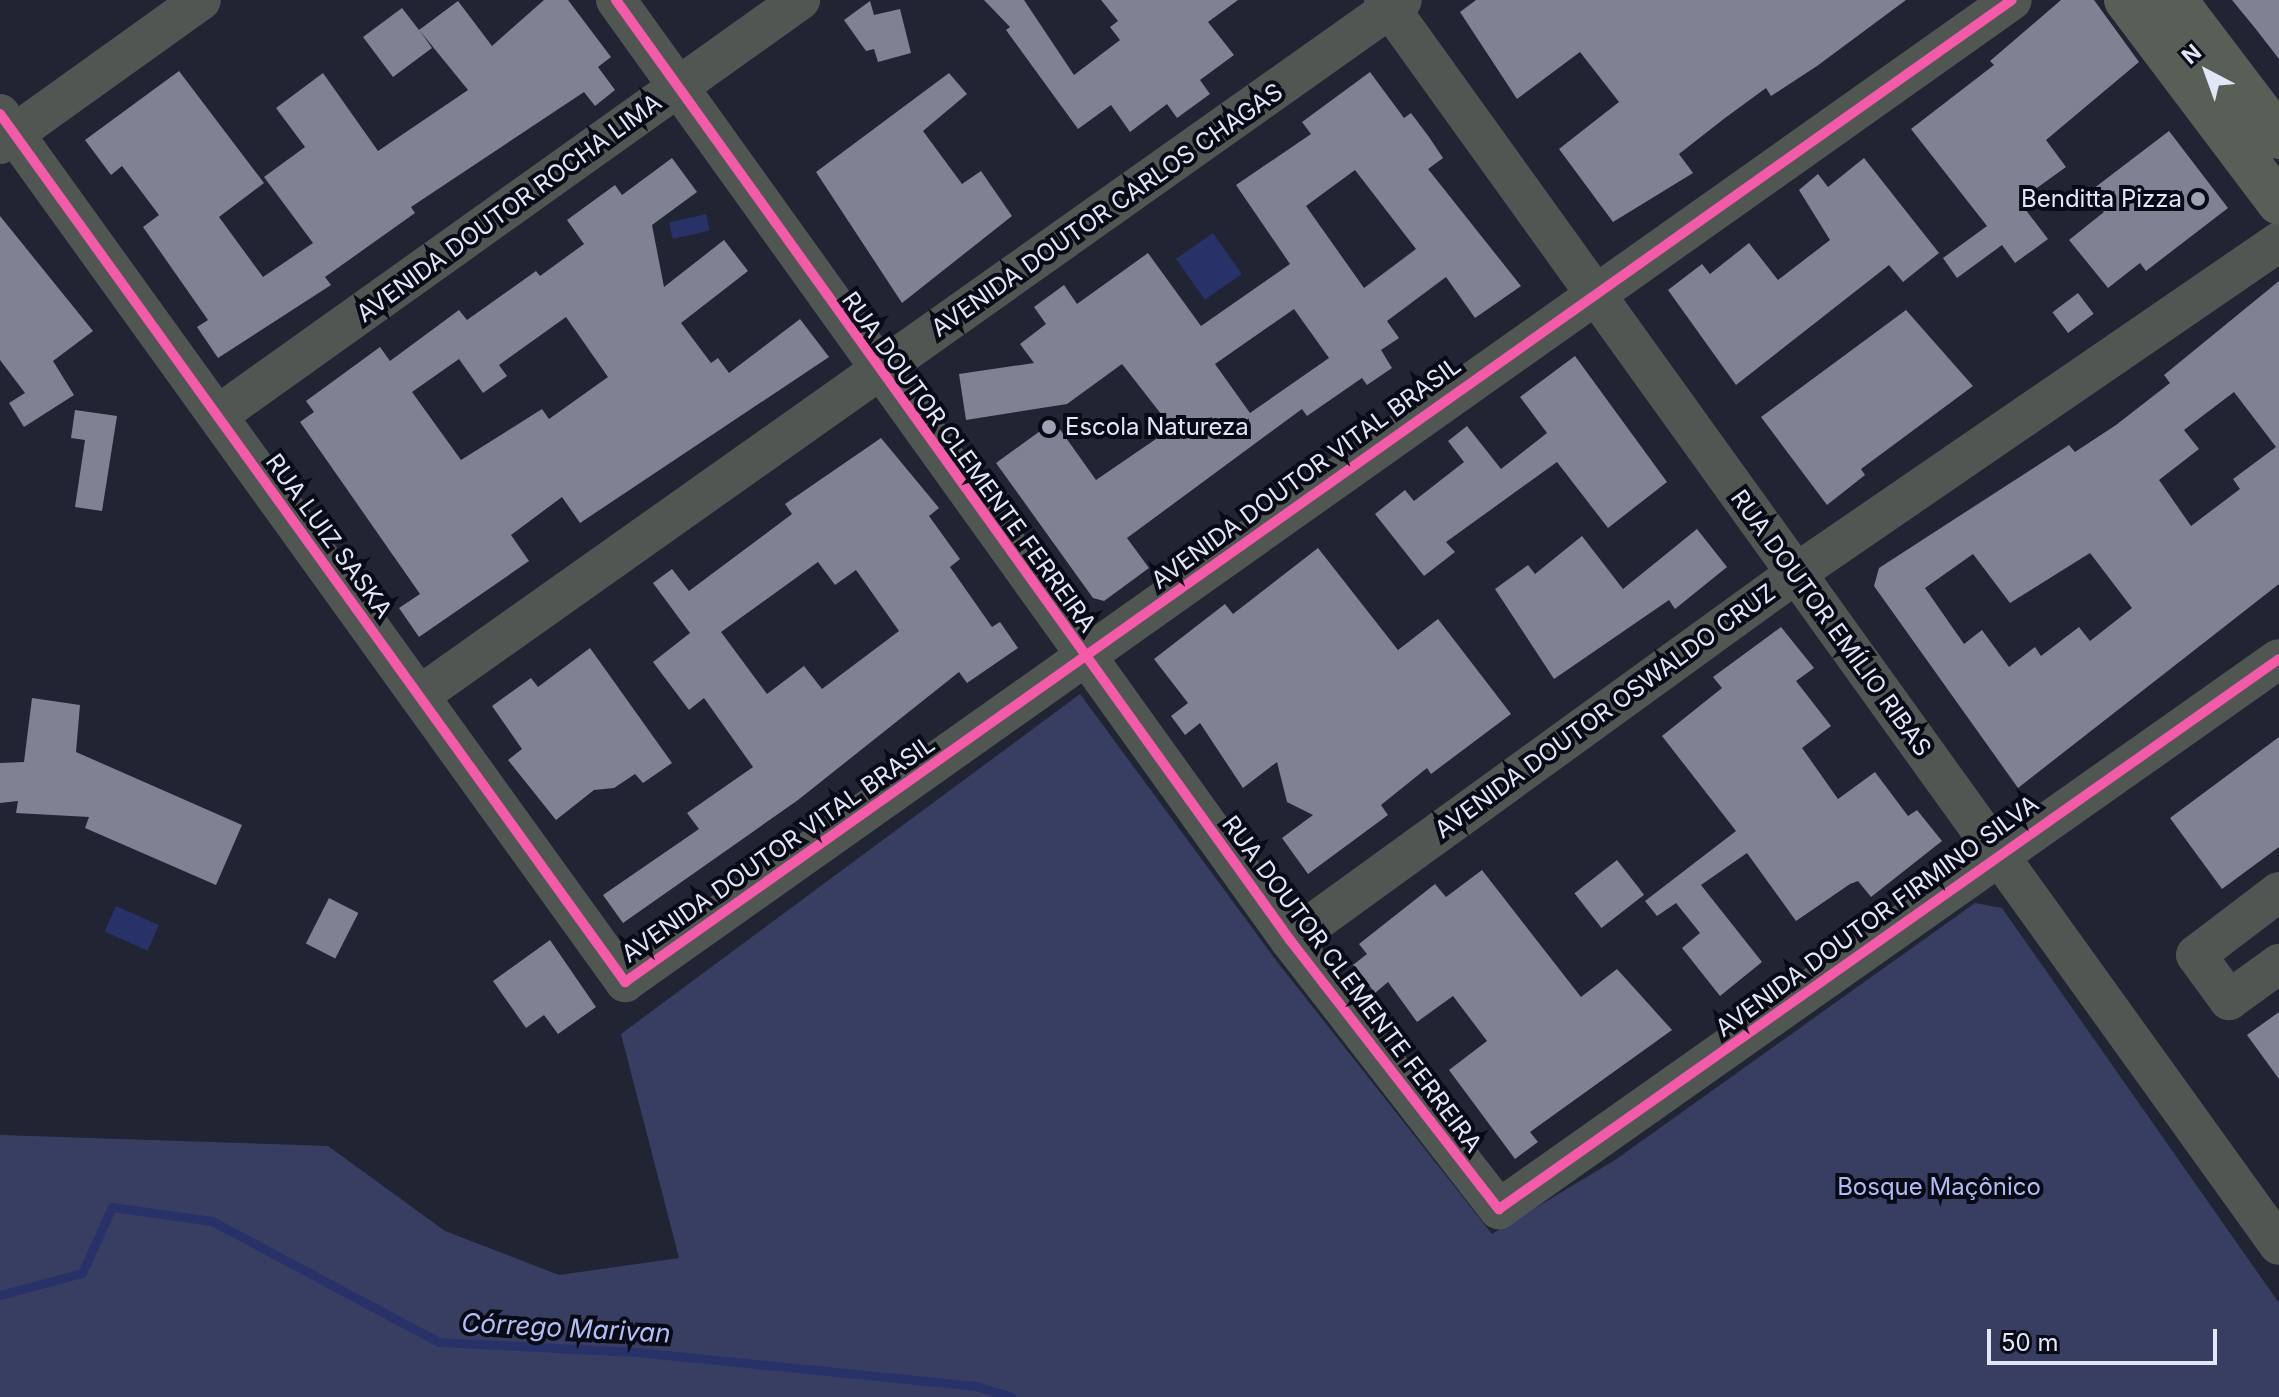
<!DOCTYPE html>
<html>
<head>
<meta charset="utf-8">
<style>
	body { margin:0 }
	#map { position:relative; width:2279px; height:1397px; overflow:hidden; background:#212432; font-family:Inter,sans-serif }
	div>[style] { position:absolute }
	.green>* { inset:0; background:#373e62 }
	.water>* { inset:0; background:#293268; transform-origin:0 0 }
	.stream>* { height:9px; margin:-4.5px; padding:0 4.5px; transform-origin:4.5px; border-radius:4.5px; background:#293268 }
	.building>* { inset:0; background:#7e8293; transform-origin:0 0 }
	.minor>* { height:40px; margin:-20px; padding:0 20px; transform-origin:20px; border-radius:20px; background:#505651 }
	.major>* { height:44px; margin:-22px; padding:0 22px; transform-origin:22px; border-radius:22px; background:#575f57 }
	.cycleway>* { height:10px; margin:-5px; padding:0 5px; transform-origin:5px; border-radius:5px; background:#f35aa7 }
	.dots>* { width:22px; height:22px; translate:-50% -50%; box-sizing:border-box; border:4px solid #080a16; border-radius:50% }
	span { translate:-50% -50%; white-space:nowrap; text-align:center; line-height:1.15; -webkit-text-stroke:8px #080a16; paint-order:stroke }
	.poi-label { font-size:24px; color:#e2e7f8 }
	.right { translate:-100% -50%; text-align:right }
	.left { translate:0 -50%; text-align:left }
	.street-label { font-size:24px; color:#e2e7f8 }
	.park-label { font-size:24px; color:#b0bdf4 }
	.water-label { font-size:26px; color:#b2bff6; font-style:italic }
	.north { position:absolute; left:2167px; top:32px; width:80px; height:80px; -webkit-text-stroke:6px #080a16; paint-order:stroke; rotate:319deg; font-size:22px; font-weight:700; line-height:32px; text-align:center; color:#e2e7f8 }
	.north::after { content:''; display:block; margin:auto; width:28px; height:36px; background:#e2e7f8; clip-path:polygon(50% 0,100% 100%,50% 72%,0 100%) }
	.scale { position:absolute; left:1987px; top:1329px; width:230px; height:36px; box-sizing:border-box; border:4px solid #e2e7f8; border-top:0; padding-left:10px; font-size:24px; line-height:28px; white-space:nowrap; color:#e2e7f8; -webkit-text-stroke:6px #080a16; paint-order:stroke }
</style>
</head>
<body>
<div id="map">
	<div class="green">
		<i style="clip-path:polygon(1080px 694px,1278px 963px,1492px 1234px,1615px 1160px,1975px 903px,2002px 908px,2279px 1303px,2279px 1397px,0 1397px,0 1135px,328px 1146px,445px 1231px,559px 1275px,679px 1258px,621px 1034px)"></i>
	</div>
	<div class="water">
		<i style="left:706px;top:214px;width:17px;height:38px;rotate:77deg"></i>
		<i style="left:1213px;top:233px;width:50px;height:45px;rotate:55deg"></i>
		<i style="left:116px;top:906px;width:47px;height:28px;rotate:24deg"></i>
	</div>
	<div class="stream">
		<i style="left:0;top:1295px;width:85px;rotate:-15deg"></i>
		<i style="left:82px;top:1273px;width:72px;rotate:-65.6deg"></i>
		<i style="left:112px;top:1207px;width:101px;rotate:8deg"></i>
		<i style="left:212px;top:1221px;width:257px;rotate:28.1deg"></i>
		<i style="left:439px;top:1342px;width:197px;rotate:2.9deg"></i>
		<i style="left:636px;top:1352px;width:342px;rotate:5.7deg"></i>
		<i style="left:976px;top:1386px;width:37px;rotate:17deg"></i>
	</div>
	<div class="building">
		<i style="clip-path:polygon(544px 0,568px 0,611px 57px,598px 67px,615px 90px,595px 106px,584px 92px,411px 207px,415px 213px,325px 277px,331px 285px,218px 358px,197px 327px,208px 320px,143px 227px,159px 215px,122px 166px,111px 175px,85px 140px,179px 71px,264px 183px,219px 217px,263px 277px,313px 243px,264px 177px,305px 147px,276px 108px,323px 73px,378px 151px,468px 90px,420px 31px,432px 48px,393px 77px,363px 37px,402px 8px,419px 30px,458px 1px,492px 46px)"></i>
		<i style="clip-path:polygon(984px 0,1024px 0,1074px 75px,1120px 40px,1110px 27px,1118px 21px,1101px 0,1238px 0,1208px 22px,1234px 55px,1200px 80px,1210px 94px,1177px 118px,1167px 104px,1130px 132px,1111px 105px,1078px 129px,1006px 30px,1010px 27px)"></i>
		<i style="clip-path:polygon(1476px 0,1906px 0,1817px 66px,1771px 96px,1766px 88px,1725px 118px,1679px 154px,1693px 173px,1613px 222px,1559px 149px,1619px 102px,1580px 52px,1517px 99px,1460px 12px)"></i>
		<i style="clip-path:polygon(2061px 0,2094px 0,2139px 62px,2046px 140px,2066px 167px,2019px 201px,2048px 239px,2015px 263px,2002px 245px,1957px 278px,1943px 258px,1987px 226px,1911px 129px,1994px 65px,1990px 61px)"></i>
		<i style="clip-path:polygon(2232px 0,2279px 0,2279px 59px,2255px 28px)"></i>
		<i style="clip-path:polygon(870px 1px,874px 15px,900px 9px,911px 53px,878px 62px,874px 49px,866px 51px,844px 20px)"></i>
		<i style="clip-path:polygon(evenodd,1370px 72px,1404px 118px,1411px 113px,1429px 137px,1443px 158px,1428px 169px,1521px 286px,1475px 318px,1446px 277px,1387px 321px,1399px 338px,1381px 350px,1392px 368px,1367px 385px,1362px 378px,1307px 416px,1302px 409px,1127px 538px,1149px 568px,1104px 601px,1093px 598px,996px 463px,1054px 421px,1096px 480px,1172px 428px,1122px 364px,1067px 404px,966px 420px,959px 374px,1034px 363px,1020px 344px,1046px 324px,1034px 307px,1064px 285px,1077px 304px,1148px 253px,1201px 326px,1290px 264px,1236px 185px,1311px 134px,1302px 122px,1370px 72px,1355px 170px,1416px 249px,1364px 288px,1306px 206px,1355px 170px,1370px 72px,1294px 309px,1329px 358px,1250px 413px,1215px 364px,1294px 309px)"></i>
		<i style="clip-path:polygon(949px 73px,967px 94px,923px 131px,962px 184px,981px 171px,1012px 216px,902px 303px,816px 172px)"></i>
		<i style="clip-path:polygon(2169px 131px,2228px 208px,2146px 271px,2140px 263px,2108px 288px,2069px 240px,2104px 212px,2089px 192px)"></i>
		<i style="clip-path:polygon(evenodd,672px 158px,697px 192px,652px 225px,664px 287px,724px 240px,748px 271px,681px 323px,711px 363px,718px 358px,729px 373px,800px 319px,829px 357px,580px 523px,562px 497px,511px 535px,529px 561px,419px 637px,399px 608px,420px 594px,300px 422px,314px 412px,306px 401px,380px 347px,390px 361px,459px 310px,467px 320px,536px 271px,540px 276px,584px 244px,567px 220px,615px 185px,622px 195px,672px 158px,566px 317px,608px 377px,549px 419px,542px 409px,461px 460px,412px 392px,459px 359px,483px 393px,507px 376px,499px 365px,566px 317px)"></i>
		<i style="clip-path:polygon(1864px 158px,1939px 253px,1903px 282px,1889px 265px,1736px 385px,1668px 290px,1702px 264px,1710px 274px,1749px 243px,1778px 280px,1830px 240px,1799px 190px,1818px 174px,1828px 187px)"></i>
		<i style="clip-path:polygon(0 216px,93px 331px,53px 361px,74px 395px,24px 427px,9px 403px,25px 393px,0 360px)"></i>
		<i style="clip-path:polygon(evenodd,2279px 281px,2279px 584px,2018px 788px,1874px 586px,1879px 568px,2069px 445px,2075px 452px,2116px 425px,2170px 383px,2164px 375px,2279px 281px,2234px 392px,2276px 447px,2233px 479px,2240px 489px,2191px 526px,2159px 480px,2199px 449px,2184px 430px,2234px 392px,2279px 281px,2090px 553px,2132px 608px,2090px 641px,2079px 627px,2041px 656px,2035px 647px,2009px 667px,1982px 630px,1964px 644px,1925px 588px,1973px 554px,2010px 603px,2090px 553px)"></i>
		<i style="left:2078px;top:293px;width:26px;height:32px;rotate:53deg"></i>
		<i style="clip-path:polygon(1906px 310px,1973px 386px,1861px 469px,1865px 475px,1827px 505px,1761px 417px)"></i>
		<i style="clip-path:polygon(1575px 356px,1667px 482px,1608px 528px,1557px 462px,1446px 542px,1455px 552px,1424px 576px,1375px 514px,1405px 490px,1414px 501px,1464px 462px,1448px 441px,1467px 426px,1501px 469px,1547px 433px,1520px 397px)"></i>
		<i style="clip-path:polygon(75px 410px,117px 416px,102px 511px,75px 507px,85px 440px,71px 438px)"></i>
		<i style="clip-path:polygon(evenodd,881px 438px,939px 508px,929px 516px,960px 559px,950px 567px,992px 627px,1000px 622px,1018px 648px,967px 683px,959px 672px,798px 800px,623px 923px,603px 895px,699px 829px,687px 813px,753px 767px,704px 698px,689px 710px,653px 662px,690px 633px,653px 583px,672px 569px,689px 591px,792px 514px,785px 504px,881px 438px,818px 562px,835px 585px,856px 570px,899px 631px,822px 689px,804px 666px,767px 694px,721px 632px,818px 562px)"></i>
		<i style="clip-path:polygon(1697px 529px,1727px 567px,1675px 609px,1669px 600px,1554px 679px,1495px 589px,1528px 565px,1535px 574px,1582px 536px,1623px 589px)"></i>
		<i style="clip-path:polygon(1318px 548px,1398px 650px,1438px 619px,1511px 714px,1431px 774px,1427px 768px,1381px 805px,1388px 815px,1308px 874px,1282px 838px,1313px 815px,1287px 802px,1277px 762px,1243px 788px,1200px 723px,1185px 735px,1171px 716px,1188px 703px,1154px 659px,1225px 604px,1233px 614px)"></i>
		<i style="clip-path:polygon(1781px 627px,1814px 668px,1796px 681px,1831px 726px,1802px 748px,1838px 799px,1875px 772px,1908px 816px,1917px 810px,1942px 841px,1871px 897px,1858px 881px,1850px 884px,1796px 921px,1747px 853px,1701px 885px,1762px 962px,1720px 996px,1682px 948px,1700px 933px,1676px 903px,1657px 916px,1645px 901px,1736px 831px,1662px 736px,1722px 688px,1713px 677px)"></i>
		<i style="clip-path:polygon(590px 648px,672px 763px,643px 783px,635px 774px,614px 788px,594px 790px,556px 820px,508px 760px,522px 749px,492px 706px,531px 678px,538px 687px)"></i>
		<i style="clip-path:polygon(32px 698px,80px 705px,76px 752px,242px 825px,216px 885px,85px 828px,89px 817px,16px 813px,18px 801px,0 803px,0 763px,24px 762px)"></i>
		<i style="clip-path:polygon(2279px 737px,2279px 847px,2222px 889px,2170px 818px)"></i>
		<i style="left:1617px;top:860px;width:44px;height:54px;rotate:52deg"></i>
		<i style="clip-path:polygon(1482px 870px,1581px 997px,1617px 969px,1672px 1030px,1530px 1132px,1538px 1142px,1515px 1159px,1449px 1070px,1487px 1041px,1453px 996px,1417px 1022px,1388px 982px,1375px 993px,1353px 965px,1367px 954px,1359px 944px,1435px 884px,1446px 897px)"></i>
		<i style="left:329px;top:898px;width:33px;height:51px;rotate:27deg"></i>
		<i style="clip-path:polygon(550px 940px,596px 1007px,558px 1034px,544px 1015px,526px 1028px,493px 981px)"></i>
		<i style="clip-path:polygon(2279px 1012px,2279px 1079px,2247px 1035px)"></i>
	</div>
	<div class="minor">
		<i style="left:616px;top:0;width:1157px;rotate:54.36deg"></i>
		<i style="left:1290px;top:940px;width:341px;rotate:52.2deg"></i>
		<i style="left:1499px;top:1209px;width:954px;rotate:-35.19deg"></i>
		<i style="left:1384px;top:0;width:1533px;rotate:54.29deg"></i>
		<i style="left:0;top:114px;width:1070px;rotate:54.24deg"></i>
		<i style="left:625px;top:982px;width:1699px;rotate:-35.3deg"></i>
		<i style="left:0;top:144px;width:247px;rotate:-35.6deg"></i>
		<i style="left:218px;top:415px;width:715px;rotate:-35.49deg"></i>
		<i style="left:419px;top:696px;width:1204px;rotate:-35.3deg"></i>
		<i style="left:2279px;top:892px;width:104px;rotate:142.8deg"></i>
		<i style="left:2196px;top:955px;width:56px;rotate:53.7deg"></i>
		<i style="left:2229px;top:1000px;width:62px;rotate:-35.8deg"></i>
		<i style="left:1290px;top:940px;width:624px;rotate:-35.93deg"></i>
		<i style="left:1795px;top:574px;width:587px;rotate:-34.45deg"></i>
	</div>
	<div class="major">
		<i style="left:2126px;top:0;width:254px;rotate:53deg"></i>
		<i style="left:2175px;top:0;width:172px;rotate:52.8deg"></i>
	</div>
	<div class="cycleway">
		<i style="left:616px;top:0;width:1157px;rotate:54.36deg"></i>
		<i style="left:1290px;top:940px;width:341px;rotate:52.2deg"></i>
		<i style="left:1499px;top:1209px;width:954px;rotate:-35.19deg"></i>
		<i style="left:0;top:114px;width:1070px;rotate:54.24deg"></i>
		<i style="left:625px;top:982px;width:1699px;rotate:-35.3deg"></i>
	</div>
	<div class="dots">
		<i style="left:2198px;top:199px;background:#9ea3b3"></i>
		<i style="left:1049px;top:427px;background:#9ea3b3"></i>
	</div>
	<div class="poi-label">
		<span class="right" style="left:2182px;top:199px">Benditta Pizza</span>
		<span class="left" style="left:1065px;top:427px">Escola Natureza</span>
	</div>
	<div class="street-label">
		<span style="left:509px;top:208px;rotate:-36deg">AVENIDA DOUTOR ROCHA LIMA</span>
		<span style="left:1107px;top:210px;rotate:-35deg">AVENIDA DOUTOR CARLOS CHAGAS</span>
		<span style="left:969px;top:462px;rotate:54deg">RUA DOUTOR CLEMENTE FERREIRA</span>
		<span style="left:1306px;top:473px;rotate:-36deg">AVENIDA DOUTOR VITAL BRASIL</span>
		<span style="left:329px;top:536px;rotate:54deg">RUA LUIZ SASKA</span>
		<span style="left:1831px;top:623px;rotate:54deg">RUA DOUTOR EMÍLIO RIBAS</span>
		<span style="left:1605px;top:711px;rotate:-36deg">AVENIDA DOUTOR OSWALDO CRUZ</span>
		<span style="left:778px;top:849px;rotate:-35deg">AVENIDA DOUTOR VITAL BRASIL</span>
		<span style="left:1877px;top:916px;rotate:-36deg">AVENIDA DOUTOR FIRMINO SILVA</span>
		<span style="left:1352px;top:984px;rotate:53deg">RUA DOUTOR CLEMENTE FERREIRA</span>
	</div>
	<div class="park-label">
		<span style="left:1939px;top:1187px">Bosque Maçônico</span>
	</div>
	<div class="water-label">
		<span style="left:566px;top:1328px;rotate:3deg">Córrego Marivan</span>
	</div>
	<div class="north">N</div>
	<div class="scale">50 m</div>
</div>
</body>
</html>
